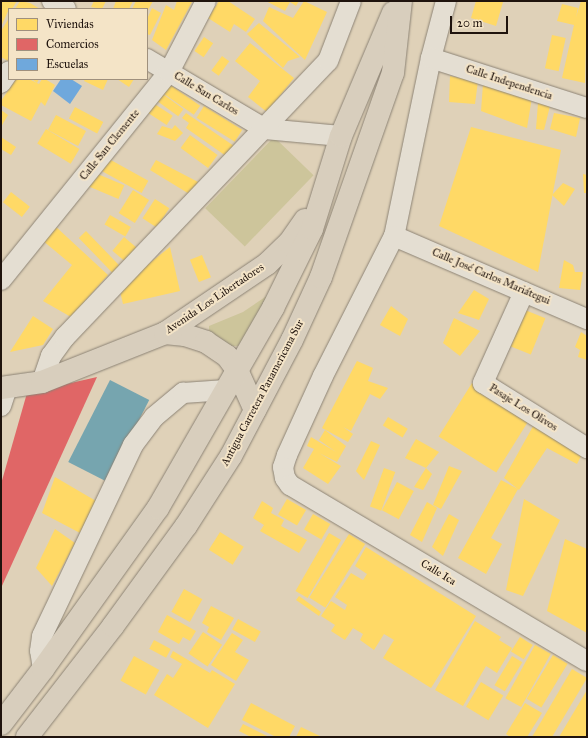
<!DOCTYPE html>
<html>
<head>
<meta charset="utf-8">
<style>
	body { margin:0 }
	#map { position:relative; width:588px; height:738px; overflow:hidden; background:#dfd1b8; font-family:"IM FELL Great Primer",serif }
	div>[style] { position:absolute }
	.green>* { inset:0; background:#cdc59b; transform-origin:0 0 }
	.homes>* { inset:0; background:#ffd966; transform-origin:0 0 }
	.shops>* { inset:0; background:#e06666 }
	.schools>* { inset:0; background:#6fa8dc }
	.public>* { inset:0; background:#76a5af; transform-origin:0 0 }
	.roads { filter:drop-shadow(0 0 1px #8c8375) drop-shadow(0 0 1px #8c8375) }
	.minor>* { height:20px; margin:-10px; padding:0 10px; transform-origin:10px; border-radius:10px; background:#e4ded2 }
	.highway>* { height:22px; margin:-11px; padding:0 11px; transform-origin:11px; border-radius:11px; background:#d8cebd }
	span { translate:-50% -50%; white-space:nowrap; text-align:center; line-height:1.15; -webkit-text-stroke:4px #f4e4c7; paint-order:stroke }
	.street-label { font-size:11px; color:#1f130d }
	.frame { position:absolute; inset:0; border:2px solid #1f130d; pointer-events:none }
	.legend { position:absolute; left:8px; top:8px; width:140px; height:72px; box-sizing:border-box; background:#f4e4c7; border:1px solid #9f907d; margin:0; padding:5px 7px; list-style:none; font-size:12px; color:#1f130d }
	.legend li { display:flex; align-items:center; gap:8px; height:20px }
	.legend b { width:20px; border:1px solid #9f907d }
	.scale { position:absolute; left:450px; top:16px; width:58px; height:18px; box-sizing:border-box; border:2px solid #1f130d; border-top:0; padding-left:5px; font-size:12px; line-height:14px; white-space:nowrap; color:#1f130d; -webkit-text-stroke:3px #f4e4c7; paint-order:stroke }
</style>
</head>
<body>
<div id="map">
	<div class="green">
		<i style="left:274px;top:137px;width:55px;height:99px;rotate:44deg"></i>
		<i style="clip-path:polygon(268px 295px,240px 346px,231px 346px,209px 335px,209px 326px,243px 312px)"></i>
	</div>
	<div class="homes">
		<i style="clip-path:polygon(2px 1px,17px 1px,12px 9px,9px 9px,1px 27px)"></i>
		<i style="clip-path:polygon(20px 1px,30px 3px,40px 9px,15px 9px)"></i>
		<i style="clip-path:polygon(94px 1px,106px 1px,102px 9px,91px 7px)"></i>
		<i style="clip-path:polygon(116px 1px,133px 1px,129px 9px,113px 9px)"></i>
		<i style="clip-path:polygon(136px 1px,153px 1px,147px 12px,147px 9px,132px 9px)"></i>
		<i style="clip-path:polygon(177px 1px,192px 2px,166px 50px,152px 40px,166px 5px,174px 10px)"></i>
		<i style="clip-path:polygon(219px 1px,228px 1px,255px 19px,246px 32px,234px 24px,230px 32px,208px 18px)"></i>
		<i style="clip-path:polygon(266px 1px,299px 1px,296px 6px,290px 2px,285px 11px)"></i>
		<i style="clip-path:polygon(304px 1px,327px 12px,305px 60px,263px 21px,269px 7px,293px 18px)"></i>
		<i style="clip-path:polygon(476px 1px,503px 2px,496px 26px,471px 18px)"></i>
		<i style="clip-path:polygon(581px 1px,587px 1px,585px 83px,562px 78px,574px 25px,557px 21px,562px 4px,578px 8px,576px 17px)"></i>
		<i style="clip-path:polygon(152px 8px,161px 13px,150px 35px,147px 34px,147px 19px)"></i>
		<i style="clip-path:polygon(9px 18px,9px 59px,8px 61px,1px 57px,1px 31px)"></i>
		<i style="clip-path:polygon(259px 23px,300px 57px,288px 61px,283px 68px,247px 34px)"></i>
		<i style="left:552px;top:35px;width:14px;height:34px;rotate:12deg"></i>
		<i style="left:204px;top:37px;width:11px;height:17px;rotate:34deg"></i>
		<i style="clip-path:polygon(250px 43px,294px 78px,267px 112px,248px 97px,260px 81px,235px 61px)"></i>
		<i style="left:222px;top:56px;width:9px;height:18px;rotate:36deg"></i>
		<i style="clip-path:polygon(450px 76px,478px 81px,475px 104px,449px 102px)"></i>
		<i style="clip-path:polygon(16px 79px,29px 79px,37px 83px,32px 79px,39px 79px,37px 83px,39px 84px,42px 79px,45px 79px,55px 85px,45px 106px,41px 102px,31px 121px,1px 105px,1px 101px)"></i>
		<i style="clip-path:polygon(85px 79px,108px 79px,103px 90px,84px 81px)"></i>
		<i style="clip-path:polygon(117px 79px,134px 79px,129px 87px)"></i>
		<i style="left:169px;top:84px;width:38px;height:11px;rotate:35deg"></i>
		<i style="clip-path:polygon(483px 84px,532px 97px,527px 128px,481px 111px)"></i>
		<i style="left:160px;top:92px;width:29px;height:9px;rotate:36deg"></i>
		<i style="left:150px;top:101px;width:27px;height:11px;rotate:33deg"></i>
		<i style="clip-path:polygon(538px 103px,550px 106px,544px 130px,536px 129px)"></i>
		<i style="left:204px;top:106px;width:45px;height:14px;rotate:32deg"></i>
		<i style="left:75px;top:107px;width:32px;height:13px;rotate:28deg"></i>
		<i style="clip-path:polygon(1px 110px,8px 115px,1px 127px)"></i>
		<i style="clip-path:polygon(186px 113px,234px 146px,226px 156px,186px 128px,189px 123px,182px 118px)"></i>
		<i style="clip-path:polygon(554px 113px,580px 118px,576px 137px,550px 129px)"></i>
		<i style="left:56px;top:115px;width:34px;height:17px;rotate:28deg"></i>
		<i style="clip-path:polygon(175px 125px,183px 133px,175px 141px,157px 134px,162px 126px,172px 129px)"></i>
		<i style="clip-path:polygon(471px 127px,561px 150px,538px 272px,439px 226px)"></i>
		<i style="left:46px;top:129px;width:39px;height:17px;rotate:31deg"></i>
		<i style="left:190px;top:135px;width:34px;height:16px;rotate:36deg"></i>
		<i style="clip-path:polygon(1px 137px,16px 147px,11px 155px,1px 149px)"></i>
		<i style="left:109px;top:159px;width:45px;height:14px;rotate:29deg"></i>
		<i style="clip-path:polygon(156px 160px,198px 182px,191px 195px,150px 170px)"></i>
		<i style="left:93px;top:172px;width:34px;height:15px;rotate:23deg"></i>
		<i style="clip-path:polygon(583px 174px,587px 175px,587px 193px,584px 193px)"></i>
		<i style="clip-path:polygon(563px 183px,575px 189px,564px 206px,552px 195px)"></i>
		<i style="left:133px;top:190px;width:19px;height:27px;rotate:32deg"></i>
		<i style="left:11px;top:192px;width:24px;height:13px;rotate:38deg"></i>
		<i style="left:155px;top:199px;width:17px;height:23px;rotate:33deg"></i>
		<i style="left:110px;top:215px;width:24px;height:11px;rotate:30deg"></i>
		<i style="clip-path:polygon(54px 225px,108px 275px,71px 317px,43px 301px,72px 265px,42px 240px)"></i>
		<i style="left:86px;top:231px;width:49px;height:10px;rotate:46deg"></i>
		<i style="left:124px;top:237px;width:17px;height:18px;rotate:40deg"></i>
		<i style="clip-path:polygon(170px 247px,180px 291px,123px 304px,119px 287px)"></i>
		<i style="left:202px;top:255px;width:24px;height:13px;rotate:68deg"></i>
		<i style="clip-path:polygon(564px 260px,573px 265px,575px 272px,583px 272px,580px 290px,559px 288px)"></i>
		<i style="clip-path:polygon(474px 290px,489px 299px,479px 320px,458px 313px)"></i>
		<i style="clip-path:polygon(391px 306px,408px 319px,400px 336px,380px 325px)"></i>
		<i style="left:525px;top:310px;width:22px;height:39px;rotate:22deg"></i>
		<i style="clip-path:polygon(33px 316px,53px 329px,43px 345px,10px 352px)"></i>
		<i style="clip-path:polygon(454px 318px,480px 331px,460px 356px,443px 343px)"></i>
		<i style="clip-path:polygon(581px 332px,587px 336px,587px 360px,578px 357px,580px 350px,575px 347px)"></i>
		<i style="clip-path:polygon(357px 361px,373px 368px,368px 381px,388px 388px,380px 399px,370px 394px,351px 431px,343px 427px,353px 434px,348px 442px,322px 428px)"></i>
		<i style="left:472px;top:383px;width:68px;height:63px;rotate:32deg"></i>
		<i style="left:388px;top:417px;width:23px;height:10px;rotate:31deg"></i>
		<i style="clip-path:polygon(536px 421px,584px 450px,577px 464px,547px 448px,519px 490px,504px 478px)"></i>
		<i style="clip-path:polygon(325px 430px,346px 446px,337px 462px,319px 453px,341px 466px,328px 484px,303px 468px,314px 449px,307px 446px,311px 437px,336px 452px,319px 440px)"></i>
		<i style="clip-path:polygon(416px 439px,439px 452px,426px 468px,405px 458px)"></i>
		<i style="clip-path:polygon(371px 441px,380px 445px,364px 480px,356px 471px)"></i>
		<i style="clip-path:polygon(449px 466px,462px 471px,441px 509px,433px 505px)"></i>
		<i style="left:384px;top:468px;width:12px;height:41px;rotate:20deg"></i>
		<i style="clip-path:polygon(426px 468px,432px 474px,423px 490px,414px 487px)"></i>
		<i style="clip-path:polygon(55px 477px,96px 501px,80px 533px,42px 513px)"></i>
		<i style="clip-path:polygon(501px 480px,518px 489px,491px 538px,502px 544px,486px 574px,458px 558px)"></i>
		<i style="left:397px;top:482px;width:19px;height:32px;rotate:28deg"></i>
		<i style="left:287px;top:499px;width:22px;height:18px;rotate:30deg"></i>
		<i style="clip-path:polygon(524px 499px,560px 520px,523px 596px,506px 590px)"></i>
		<i style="clip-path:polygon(262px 501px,273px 508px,271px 513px,284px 520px,281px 526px,307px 540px,299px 553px,260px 531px,264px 525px,253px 518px)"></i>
		<i style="clip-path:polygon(427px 502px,437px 508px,422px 542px,410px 535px)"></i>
		<i style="left:313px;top:514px;width:20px;height:18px;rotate:30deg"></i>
		<i style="clip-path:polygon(449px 514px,459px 520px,443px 556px,432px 547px)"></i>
		<i style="clip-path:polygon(55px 529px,75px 543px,52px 586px,36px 568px)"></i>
		<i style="left:220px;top:532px;width:28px;height:21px;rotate:32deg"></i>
		<i style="left:329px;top:533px;width:14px;height:67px;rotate:30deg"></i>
		<i style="left:349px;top:534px;width:19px;height:75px;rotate:32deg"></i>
		<i style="clip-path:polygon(565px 539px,587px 549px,587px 633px,547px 611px)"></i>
		<i style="clip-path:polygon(366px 547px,476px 616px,431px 688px,383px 658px,394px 640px,384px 634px,374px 650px,360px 640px,363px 634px,353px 628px,345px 640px,331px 631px,335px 625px,321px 616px,331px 601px,345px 610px,347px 605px,335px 597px,351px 573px,363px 580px,367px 574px,355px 566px)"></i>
		<i style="left:184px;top:589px;width:21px;height:26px;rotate:29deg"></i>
		<i style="clip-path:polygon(299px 596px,321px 612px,319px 616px,296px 600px)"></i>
		<i style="clip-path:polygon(211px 606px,234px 618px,221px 640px,207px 632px,209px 627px,202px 623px)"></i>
		<i style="clip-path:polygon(167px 615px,196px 631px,190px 641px,183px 637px,179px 644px,158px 632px)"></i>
		<i style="left:238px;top:619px;width:26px;height:12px;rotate:29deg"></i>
		<i style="clip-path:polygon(475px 621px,501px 637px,499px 640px,512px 648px,497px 673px,486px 666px,463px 706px,435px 690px)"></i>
		<i style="left:203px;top:632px;width:23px;height:26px;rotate:34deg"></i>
		<i style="clip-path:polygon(232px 633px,243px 640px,235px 652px,249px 660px,236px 681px,211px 665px)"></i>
		<i style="left:520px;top:637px;width:15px;height:17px;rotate:32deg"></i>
		<i style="left:154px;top:640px;width:19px;height:10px;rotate:28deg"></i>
		<i style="left:535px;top:645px;width:18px;height:61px;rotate:29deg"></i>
		<i style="clip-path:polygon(173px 651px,210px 673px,212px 670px,235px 684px,208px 728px,154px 695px,167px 674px,173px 678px,182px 664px,170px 657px)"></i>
		<i style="left:553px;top:655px;width:17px;height:51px;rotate:31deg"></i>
		<i style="left:134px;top:656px;width:29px;height:28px;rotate:29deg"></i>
		<i style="left:512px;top:656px;width:12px;height:34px;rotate:31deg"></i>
		<i style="clip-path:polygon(572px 669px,587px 678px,552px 737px,532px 737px)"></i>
		<i style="left:481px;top:682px;width:26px;height:29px;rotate:31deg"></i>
		<i style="clip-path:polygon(587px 690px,587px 737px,559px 737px)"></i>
		<i style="clip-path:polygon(251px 703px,295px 726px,289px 737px,276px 737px,242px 720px)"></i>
		<i style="clip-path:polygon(525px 703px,542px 713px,527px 737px,510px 737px,506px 734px)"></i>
		<i style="clip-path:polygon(243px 724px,269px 737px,251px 737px,239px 731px)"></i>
		<i style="clip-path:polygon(301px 727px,322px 737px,296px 737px)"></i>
	</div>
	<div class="shops">
		<i style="clip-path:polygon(97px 377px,1px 588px,1px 484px,27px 393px)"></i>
	</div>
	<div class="schools">
		<i style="clip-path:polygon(61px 79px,71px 79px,82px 86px,70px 104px,53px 91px)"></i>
	</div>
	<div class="public">
		<i style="left:110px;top:380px;width:44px;height:92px;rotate:27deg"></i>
	</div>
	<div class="roads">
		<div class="minor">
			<i style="left:52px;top:1px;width:16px;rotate:30deg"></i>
			<i style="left:446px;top:1px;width:59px;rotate:104.7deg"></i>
			<i style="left:431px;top:58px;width:182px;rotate:101.7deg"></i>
			<i style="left:394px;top:236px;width:157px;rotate:116.9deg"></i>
			<i style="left:323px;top:376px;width:87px;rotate:114.5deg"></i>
			<i style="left:287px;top:455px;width:13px;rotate:108deg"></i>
			<i style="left:283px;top:467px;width:11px;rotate:80deg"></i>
			<i style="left:285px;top:478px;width:9px;rotate:54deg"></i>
			<i style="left:290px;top:485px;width:345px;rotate:30.7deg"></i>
			<i style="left:431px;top:58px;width:164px;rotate:17.8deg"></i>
			<i style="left:147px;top:59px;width:137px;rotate:30.7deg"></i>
			<i style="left:265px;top:129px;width:76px;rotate:5.3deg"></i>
			<i style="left:1px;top:83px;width:14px;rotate:-56deg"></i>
			<i style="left:394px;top:236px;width:210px;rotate:23.3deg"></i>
			<i style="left:1px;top:280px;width:267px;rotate:-51.1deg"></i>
			<i style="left:169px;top:72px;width:80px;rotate:-62.5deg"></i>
			<i style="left:524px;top:292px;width:100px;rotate:114.3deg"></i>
			<i style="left:483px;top:383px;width:123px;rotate:32deg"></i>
			<i style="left:42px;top:382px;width:28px;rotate:-71deg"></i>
			<i style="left:51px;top:356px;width:24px;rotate:-54deg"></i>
			<i style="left:65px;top:337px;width:381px;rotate:-46.4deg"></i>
			<i style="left:328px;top:61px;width:64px;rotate:-69deg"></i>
			<i style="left:1px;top:406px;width:19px;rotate:-72deg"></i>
			<i style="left:43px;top:669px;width:18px;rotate:-99deg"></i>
			<i style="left:40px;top:651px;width:15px;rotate:-82deg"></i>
			<i style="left:42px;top:636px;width:212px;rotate:-64.5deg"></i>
			<i style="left:133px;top:445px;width:35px;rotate:-53deg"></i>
			<i style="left:154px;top:417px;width:38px;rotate:-40deg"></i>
			<i style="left:183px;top:393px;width:43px;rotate:-4deg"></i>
		</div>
		<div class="highway">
			<i style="left:165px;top:333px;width:20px;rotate:6deg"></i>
			<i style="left:185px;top:335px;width:22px;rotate:18deg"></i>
			<i style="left:206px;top:342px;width:25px;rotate:34deg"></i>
			<i style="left:227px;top:356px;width:17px;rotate:54deg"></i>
			<i style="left:237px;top:370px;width:44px;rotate:65.8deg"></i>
			<i style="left:1px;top:388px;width:41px;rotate:-8.3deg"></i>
			<i style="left:42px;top:382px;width:132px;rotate:-21.7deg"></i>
			<i style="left:165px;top:333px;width:123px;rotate:-34.1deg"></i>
			<i style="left:267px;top:264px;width:30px;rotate:-44deg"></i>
			<i style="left:289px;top:243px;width:28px;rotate:-55deg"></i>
			<i style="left:1px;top:724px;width:69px;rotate:-52.6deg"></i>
			<i style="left:43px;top:669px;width:198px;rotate:-54.5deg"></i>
			<i style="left:158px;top:508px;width:231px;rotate:-60.1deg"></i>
			<i style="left:273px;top:308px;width:88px;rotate:-63.7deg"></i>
			<i style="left:312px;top:229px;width:97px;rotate:-72.7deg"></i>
			<i style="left:341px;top:136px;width:134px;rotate:-67.1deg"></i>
			<i style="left:27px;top:737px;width:140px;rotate:-52.2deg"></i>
			<i style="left:113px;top:626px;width:124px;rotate:-53.9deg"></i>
			<i style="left:186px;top:526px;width:83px;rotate:-57.3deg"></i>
			<i style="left:231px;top:456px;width:131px;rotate:-62.3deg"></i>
			<i style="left:292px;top:340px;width:69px;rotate:-65.3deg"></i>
			<i style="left:321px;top:277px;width:216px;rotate:-70.6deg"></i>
			<i style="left:393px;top:73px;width:72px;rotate:-83.7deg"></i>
		</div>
	</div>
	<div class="street-label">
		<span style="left:509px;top:83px;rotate:18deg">Calle Independencia</span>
		<span style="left:206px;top:94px;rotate:31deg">Calle San Carlos</span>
		<span style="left:110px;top:145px;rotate:-51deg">Calle San Clemente</span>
		<span style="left:491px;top:277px;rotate:23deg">Calle José Carlos Mariátegui</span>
		<span style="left:215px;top:299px;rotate:-34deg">Avenida Los Libertadores</span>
		<span style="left:263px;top:393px;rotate:-62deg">Antigua Carretera Panamericana Sur</span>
		<span style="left:523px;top:408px;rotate:32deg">Pasaje Los Olivos</span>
		<span style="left:438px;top:573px;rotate:31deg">Calle Ica</span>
	</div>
	<div class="frame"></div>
	<ul class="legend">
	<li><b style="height:11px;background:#ffd966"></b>Viviendas</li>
	<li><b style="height:11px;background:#e06666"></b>Comercios</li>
	<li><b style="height:11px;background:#6fa8dc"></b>Escuelas</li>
	</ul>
	<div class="scale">20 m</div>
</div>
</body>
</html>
